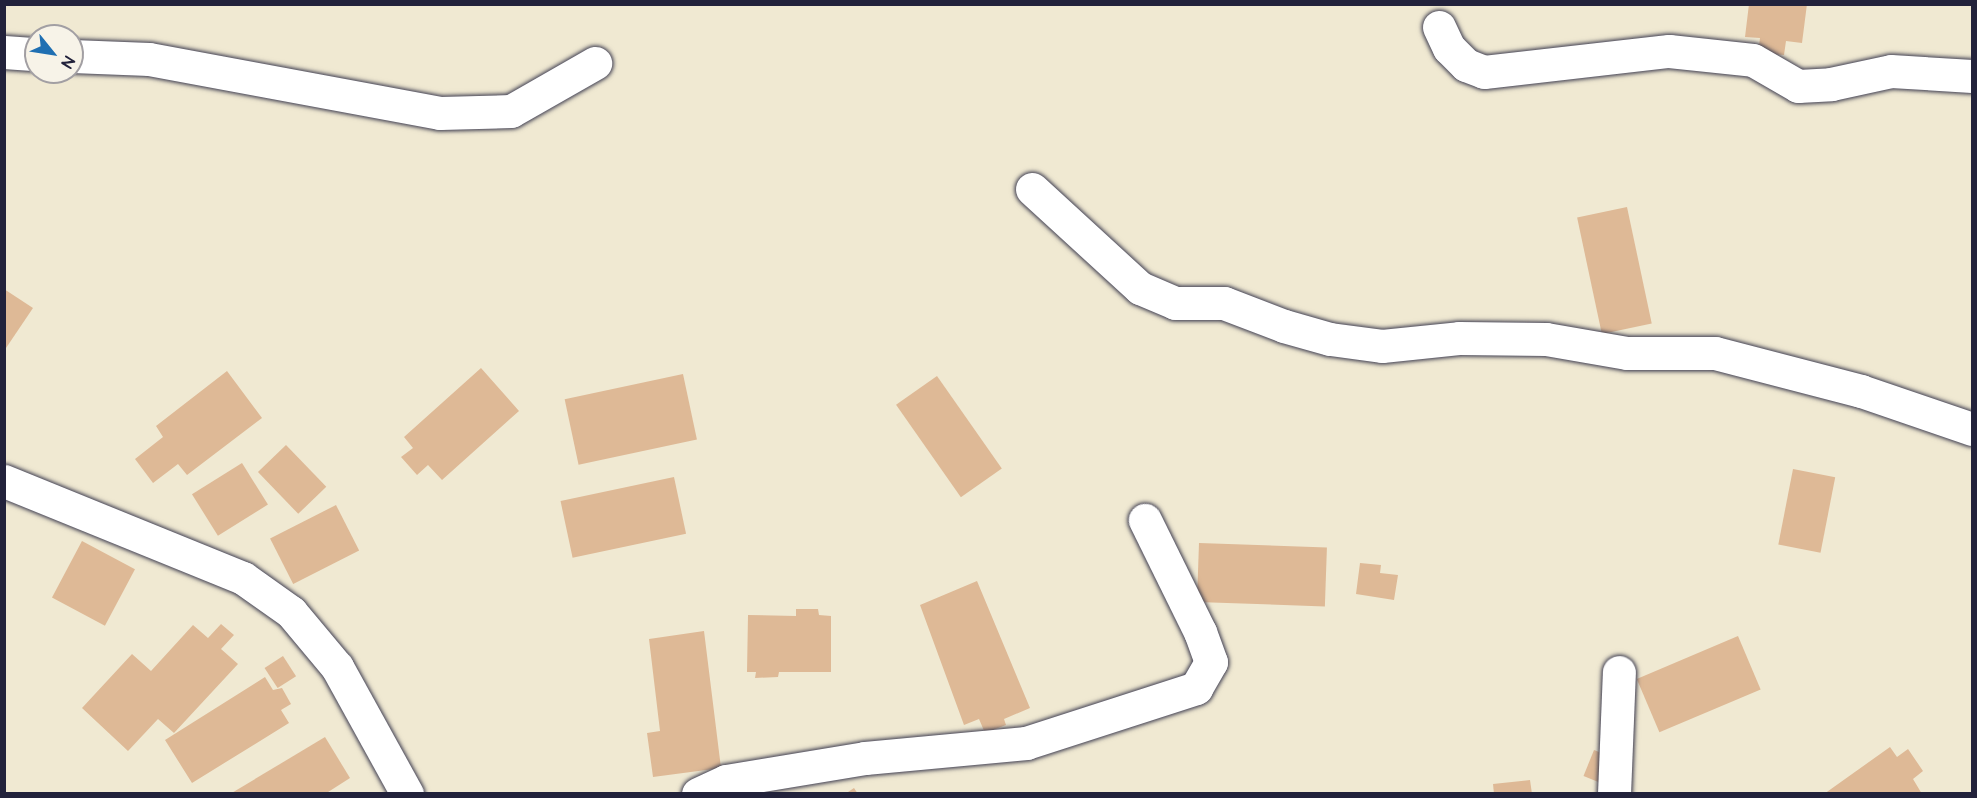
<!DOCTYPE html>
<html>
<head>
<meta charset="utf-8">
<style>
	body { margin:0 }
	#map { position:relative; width:1977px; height:798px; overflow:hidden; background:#f0e9d2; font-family:"Architects Daughter",sans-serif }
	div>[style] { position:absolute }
	.building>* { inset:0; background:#deb996; transform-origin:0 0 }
	.roads { filter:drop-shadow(0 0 2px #414052) drop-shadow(0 0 2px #414052) }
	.minor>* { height:33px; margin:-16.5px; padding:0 16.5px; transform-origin:16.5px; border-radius:16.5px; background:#fff }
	span { translate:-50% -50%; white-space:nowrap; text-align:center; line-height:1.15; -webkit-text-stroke:4.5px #f7f3e8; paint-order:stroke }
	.frame { position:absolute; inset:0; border:6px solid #22223b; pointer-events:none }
	.north { position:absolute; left:24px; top:24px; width:60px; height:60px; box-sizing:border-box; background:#f7f3e8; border:2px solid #a29fa3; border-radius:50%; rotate:120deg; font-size:16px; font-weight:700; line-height:24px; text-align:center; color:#22223b }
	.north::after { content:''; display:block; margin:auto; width:21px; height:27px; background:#1f6fb2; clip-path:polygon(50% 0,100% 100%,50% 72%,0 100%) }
</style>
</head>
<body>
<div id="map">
	<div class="building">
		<i style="clip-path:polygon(1749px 4px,1807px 4px,1802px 43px,1786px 41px,1784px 55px,1758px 53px,1760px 38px,1745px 37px)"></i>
		<i style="left:1627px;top:207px;width:119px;height:51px;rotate:78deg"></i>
		<i style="clip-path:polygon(4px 289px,33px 308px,4px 351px)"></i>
		<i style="clip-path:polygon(481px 368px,519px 411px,442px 480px,428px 465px,417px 475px,401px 457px,413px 448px,404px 437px)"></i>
		<i style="clip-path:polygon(227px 371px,262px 418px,187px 475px,178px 464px,153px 483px,135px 459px,163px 437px,156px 426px)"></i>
		<i style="left:683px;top:374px;width:67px;height:121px;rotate:78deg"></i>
		<i style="left:937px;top:376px;width:113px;height:50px;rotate:55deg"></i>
		<i style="left:286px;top:445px;width:58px;height:39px;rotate:46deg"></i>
		<i style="left:242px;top:463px;width:49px;height:59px;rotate:58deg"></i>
		<i style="left:1793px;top:469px;width:43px;height:77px;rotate:11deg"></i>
		<i style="left:674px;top:477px;width:58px;height:116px;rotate:78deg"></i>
		<i style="left:336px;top:505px;width:51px;height:74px;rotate:63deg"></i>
		<i style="left:82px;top:541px;width:60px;height:64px;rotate:28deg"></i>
		<i style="left:1199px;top:543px;width:128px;height:59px;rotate:2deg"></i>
		<i style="clip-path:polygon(1360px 563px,1381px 565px,1380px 573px,1398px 575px,1394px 600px,1356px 594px)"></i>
		<i style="clip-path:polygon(977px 581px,1030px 708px,1004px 719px,1006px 725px,985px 733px,979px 719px,964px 725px,920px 605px)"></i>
		<i style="clip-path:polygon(796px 609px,818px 609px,819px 615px,831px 616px,831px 672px,779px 672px,778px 677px,755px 678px,756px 672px,747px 672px,748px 615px,796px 616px)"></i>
		<i style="clip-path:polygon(221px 624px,234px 635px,221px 649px,238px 664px,174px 733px,158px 719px,128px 751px,82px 708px,132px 654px,151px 671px,193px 625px,208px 638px)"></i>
		<i style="clip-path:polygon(704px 631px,721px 768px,653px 777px,647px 733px,660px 731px,649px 639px)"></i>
		<i style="left:1738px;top:636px;width:58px;height:110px;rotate:67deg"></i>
		<i style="left:283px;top:656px;width:24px;height:22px;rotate:57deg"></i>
		<i style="clip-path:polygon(265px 677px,273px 690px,282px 688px,291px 704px,281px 710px,289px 723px,192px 783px,165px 740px)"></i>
		<i style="clip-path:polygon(325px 737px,350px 778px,325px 794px,230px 794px)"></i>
		<i style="clip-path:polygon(1890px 747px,1897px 757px,1908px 749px,1923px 771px,1913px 779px,1922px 794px,1824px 794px)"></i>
		<i style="left:1594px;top:750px;width:22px;height:28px;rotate:22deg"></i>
		<i style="clip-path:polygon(1530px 780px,1532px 794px,1494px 794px,1493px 784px)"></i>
		<i style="clip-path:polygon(854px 788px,858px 794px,845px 794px)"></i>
	</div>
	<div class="roads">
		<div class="minor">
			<i style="left:1439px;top:27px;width:23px;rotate:65deg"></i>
			<i style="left:1449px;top:48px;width:24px;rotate:45deg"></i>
			<i style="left:1466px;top:65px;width:19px;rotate:21deg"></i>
			<i style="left:1484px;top:72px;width:186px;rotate:-6.5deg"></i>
			<i style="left:1669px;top:51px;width:84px;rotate:6.1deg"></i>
			<i style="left:1753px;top:60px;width:52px;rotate:30deg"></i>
			<i style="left:1798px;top:86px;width:33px;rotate:-3deg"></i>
			<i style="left:1831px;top:84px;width:61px;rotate:-12.2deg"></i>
			<i style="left:1891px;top:71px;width:81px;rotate:3.5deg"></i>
			<i style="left:4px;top:52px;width:32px;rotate:4deg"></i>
			<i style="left:72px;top:56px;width:77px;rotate:2.2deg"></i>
			<i style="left:149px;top:59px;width:296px;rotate:10.5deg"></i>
			<i style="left:440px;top:113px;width:71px;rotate:-1.6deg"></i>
			<i style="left:511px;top:111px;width:97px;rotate:-29.7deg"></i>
			<i style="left:1032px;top:189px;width:147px;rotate:42.5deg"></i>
			<i style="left:1140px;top:288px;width:38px;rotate:23deg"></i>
			<i style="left:1175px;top:303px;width:49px"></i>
			<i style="left:1224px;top:303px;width:64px;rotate:21deg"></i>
			<i style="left:1284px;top:326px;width:48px;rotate:15.8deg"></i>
			<i style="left:1330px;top:339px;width:52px;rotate:7.7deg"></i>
			<i style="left:1382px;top:346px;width:77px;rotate:-5.9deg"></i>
			<i style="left:1459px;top:338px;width:87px;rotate:0.7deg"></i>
			<i style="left:1546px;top:339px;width:82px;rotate:9.8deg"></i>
			<i style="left:1627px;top:353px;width:88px"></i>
			<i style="left:1715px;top:353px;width:151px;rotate:14.6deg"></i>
			<i style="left:1861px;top:391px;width:117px;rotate:18.9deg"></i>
			<i style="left:4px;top:481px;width:258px;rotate:22.1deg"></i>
			<i style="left:243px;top:578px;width:59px;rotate:35.3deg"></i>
			<i style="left:291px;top:612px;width:72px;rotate:50.1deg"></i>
			<i style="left:337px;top:667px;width:145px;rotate:61.1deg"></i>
			<i style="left:698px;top:794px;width:31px;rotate:-25deg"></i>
			<i style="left:726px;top:781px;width:141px;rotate:-9.4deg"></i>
			<i style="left:865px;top:758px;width:162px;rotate:-5.3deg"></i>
			<i style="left:1026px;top:743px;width:179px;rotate:-17.9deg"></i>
			<i style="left:1196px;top:688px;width:30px;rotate:-60deg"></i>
			<i style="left:1211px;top:662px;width:32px;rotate:-110deg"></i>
			<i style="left:1200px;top:632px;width:125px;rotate:-116.2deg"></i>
			<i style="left:1614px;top:794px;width:122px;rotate:-87.7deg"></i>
		</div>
	</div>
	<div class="frame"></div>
	<div class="north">N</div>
</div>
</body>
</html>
